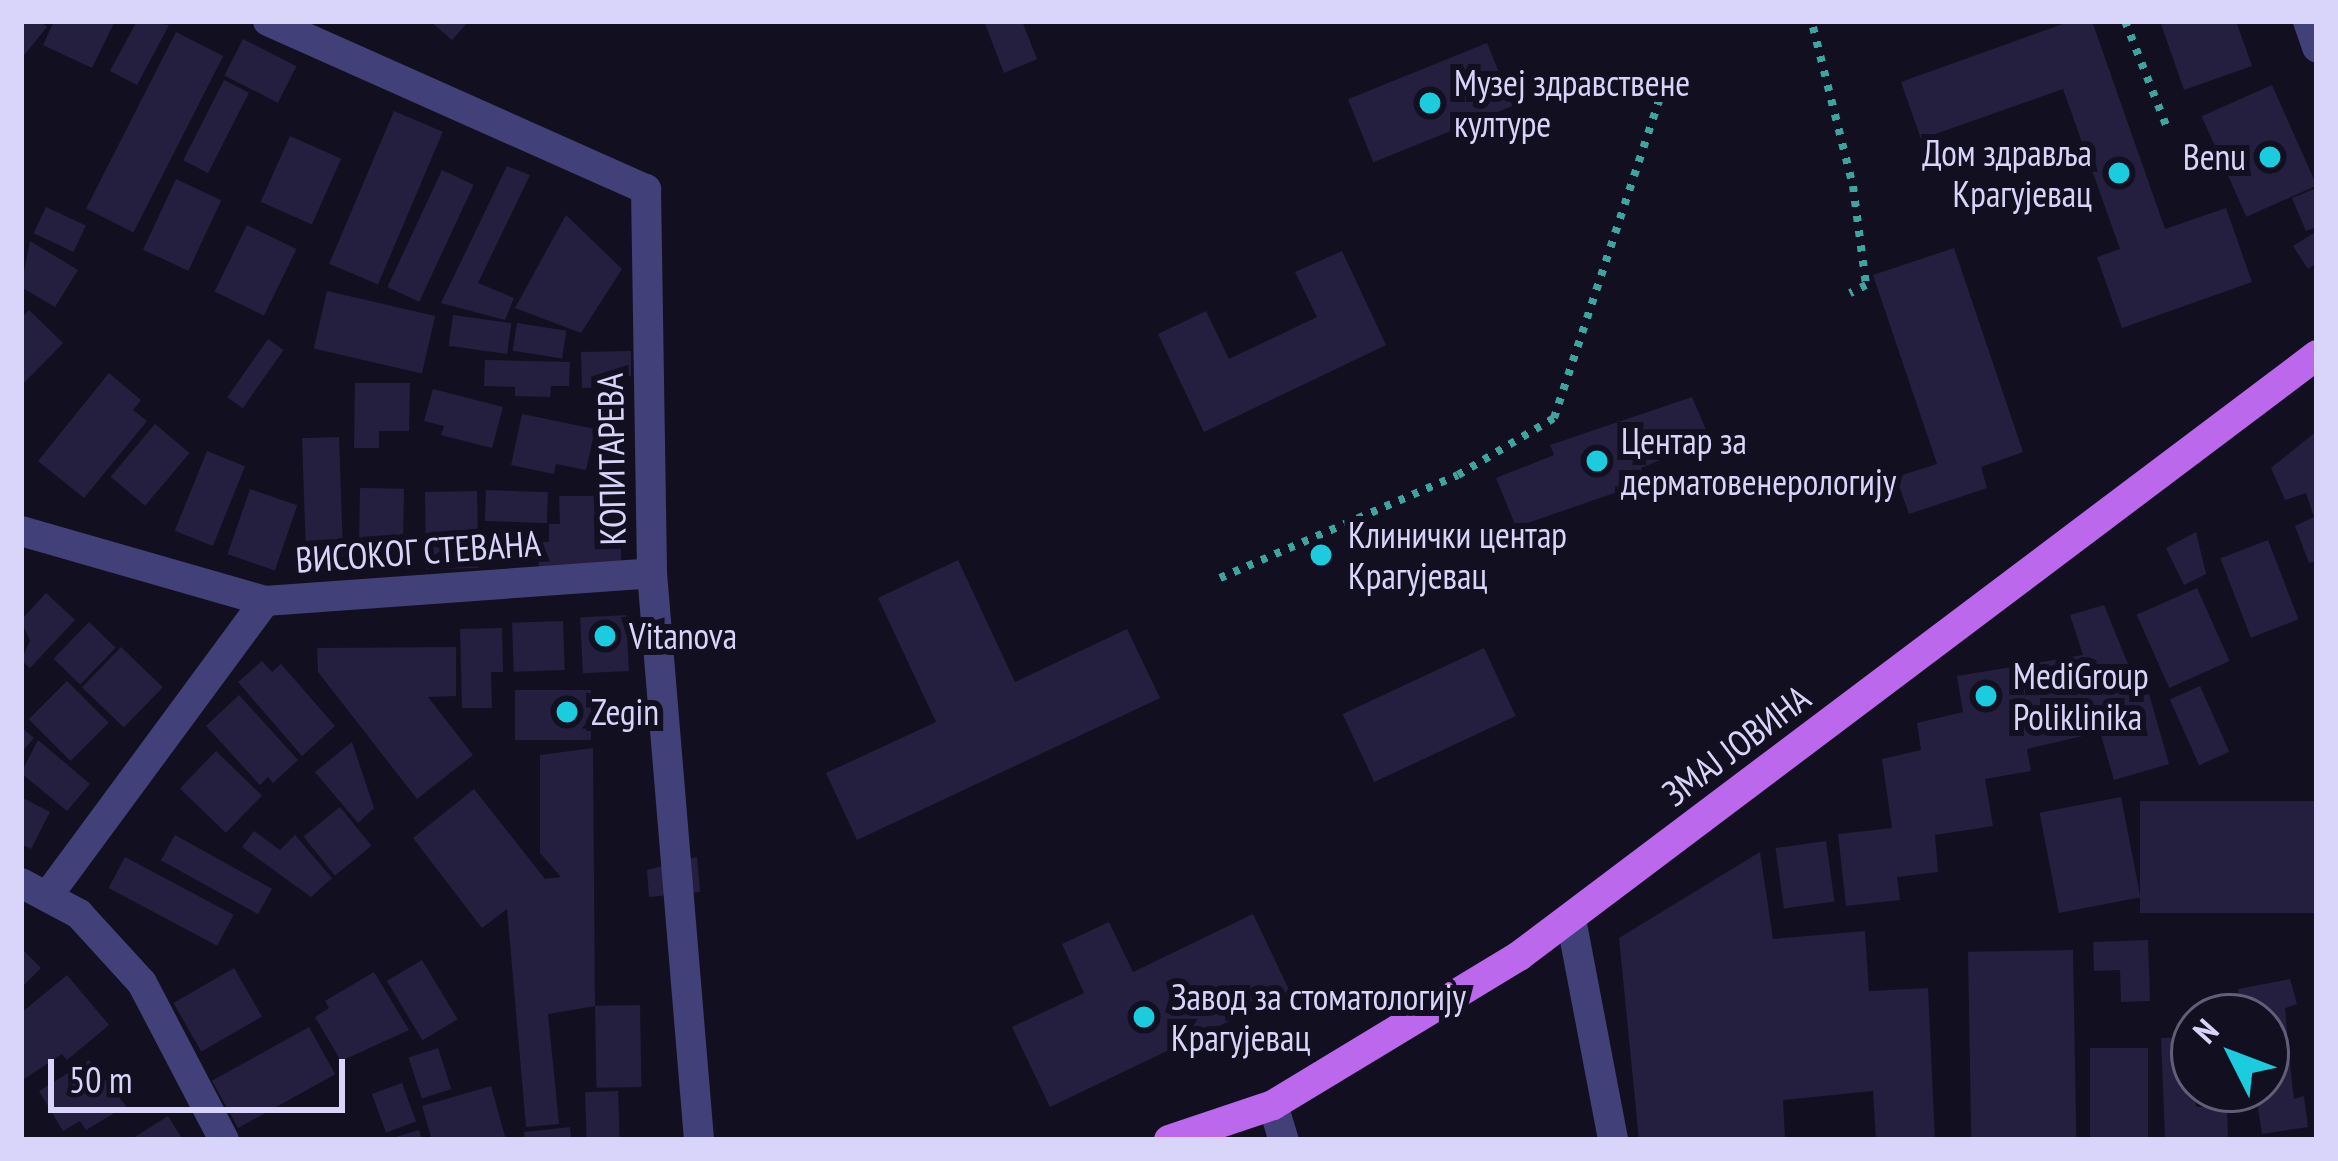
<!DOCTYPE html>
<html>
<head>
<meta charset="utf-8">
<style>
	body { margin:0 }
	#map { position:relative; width:2338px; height:1161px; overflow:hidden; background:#121020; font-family:"PT Sans Narrow",sans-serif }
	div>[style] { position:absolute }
	.building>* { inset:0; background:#241e3f; transform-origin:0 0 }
	.path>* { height:8px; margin-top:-4px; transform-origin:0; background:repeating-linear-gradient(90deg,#3ca59f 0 6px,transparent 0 15px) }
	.minor>* { height:30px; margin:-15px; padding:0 15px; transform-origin:15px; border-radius:15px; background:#424079 }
	.major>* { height:30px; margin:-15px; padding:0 15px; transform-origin:15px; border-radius:15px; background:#bb68ed }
	.dots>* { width:33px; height:33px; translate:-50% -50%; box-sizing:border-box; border:6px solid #121020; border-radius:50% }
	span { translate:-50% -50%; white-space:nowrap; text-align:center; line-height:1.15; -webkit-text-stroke:12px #121020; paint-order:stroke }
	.poi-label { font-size:36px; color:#d8d4fa }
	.left { translate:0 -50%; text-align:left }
	.right { translate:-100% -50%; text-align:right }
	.street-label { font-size:36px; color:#d8d4fa }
	.frame { position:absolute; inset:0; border:24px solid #d8d4fa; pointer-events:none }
	.north { position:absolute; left:2170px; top:993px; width:120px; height:120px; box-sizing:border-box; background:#121020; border:3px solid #615e77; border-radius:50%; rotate:312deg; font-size:33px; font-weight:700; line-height:48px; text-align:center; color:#d8d4fa }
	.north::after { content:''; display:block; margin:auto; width:42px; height:54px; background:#1bccdf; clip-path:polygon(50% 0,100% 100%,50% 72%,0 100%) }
	.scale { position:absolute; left:48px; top:1059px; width:297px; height:54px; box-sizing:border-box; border:6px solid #d8d4fa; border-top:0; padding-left:15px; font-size:36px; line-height:42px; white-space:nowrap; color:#d8d4fa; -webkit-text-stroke:9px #121020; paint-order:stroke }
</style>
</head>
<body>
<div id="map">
	<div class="building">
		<i style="clip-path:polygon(40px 21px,47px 27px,21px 59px,21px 24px)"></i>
		<i style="clip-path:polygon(54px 21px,115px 21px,92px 68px,43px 45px)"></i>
		<i style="clip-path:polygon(137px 21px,169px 25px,137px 85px,110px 71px)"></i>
		<i style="clip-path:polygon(430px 21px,469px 21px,452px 40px)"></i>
		<i style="clip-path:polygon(984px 21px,1022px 21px,1037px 59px,1004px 73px)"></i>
		<i style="clip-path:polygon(2071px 21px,2092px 21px,2165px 229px,2226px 208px,2252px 282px,2122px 328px,2097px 257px,2120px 249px,2063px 89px,1921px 139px,1901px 82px)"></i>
		<i style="clip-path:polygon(2160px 21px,2236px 21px,2252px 66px,2184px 90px)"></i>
		<i style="left:176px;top:32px;width:53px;height:198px;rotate:27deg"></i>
		<i style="left:243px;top:39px;width:60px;height:41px;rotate:27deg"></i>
		<i style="left:1487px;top:43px;width:68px;height:150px;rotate:68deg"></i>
		<i style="left:224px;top:80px;width:28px;height:90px;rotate:27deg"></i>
		<i style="left:2272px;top:85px;width:110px;height:77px;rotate:66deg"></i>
		<i style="left:394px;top:111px;width:53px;height:166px;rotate:23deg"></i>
		<i style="left:290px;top:136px;width:56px;height:72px;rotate:24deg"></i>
		<i style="clip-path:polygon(507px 166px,530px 175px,478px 283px,514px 298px,505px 320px,441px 303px)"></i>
		<i style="left:442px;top:170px;width:35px;height:129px;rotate:25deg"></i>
		<i style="left:176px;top:179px;width:50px;height:78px;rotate:25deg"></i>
		<i style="clip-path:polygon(2317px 188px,2317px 227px,2306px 231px,2292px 198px)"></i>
		<i style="left:46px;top:207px;width:44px;height:29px;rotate:25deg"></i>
		<i style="clip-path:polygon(566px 215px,622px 269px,581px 333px,515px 308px)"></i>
		<i style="left:247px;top:225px;width:55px;height:74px;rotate:26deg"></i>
		<i style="clip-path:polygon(2317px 231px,2317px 263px,2308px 269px,2293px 246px)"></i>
		<i style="clip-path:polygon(30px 241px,78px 270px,55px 307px,21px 287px)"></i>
		<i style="clip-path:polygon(1954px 248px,2023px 452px,1981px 467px,1987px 488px,1909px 514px,1896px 477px,1937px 464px,1873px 275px)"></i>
		<i style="clip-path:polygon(1342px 251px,1386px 345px,1204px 432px,1158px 334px,1206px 311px,1229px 359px,1317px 317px,1295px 272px)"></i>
		<i style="left:327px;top:291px;width:111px;height:59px;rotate:13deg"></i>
		<i style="clip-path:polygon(29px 310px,63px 343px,21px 386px,21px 318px)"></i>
		<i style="left:453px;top:315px;width:59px;height:31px;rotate:8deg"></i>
		<i style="left:517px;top:323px;width:50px;height:28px;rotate:9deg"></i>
		<i style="left:268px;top:339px;width:19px;height:71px;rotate:35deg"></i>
		<i style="clip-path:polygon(631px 351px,631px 376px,612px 376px,612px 387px,582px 388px,581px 352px)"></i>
		<i style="clip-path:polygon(485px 360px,570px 362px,569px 386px,551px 386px,550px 397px,515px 396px,515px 387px,484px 386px)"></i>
		<i style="clip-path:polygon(109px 373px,141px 400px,133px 410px,147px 421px,84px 498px,38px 461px)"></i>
		<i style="clip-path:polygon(355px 383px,410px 383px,409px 431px,379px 431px,379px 448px,354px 448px)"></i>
		<i style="clip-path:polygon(433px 389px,503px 407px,492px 448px,441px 435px,444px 426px,424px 421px)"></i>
		<i style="clip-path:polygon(1692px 397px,1710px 439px,1641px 468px,1646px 482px,1516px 527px,1496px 478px,1554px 455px,1550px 445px)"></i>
		<i style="clip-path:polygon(522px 414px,595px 429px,586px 470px,556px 464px,554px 474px,511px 465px)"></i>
		<i style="left:155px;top:424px;width:45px;height:69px;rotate:40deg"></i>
		<i style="clip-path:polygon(2317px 431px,2317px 561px,2309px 563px,2295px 526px,2314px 517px,2306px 493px,2285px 500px,2271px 468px)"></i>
		<i style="left:339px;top:437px;width:120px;height:37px;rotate:88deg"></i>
		<i style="left:207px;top:451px;width:41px;height:86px;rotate:22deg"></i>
		<i style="left:360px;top:488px;width:44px;height:80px;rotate:1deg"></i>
		<i style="left:250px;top:489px;width:50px;height:69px;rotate:19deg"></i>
		<i style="left:486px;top:490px;width:62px;height:31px;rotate:2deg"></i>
		<i style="left:477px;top:491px;width:77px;height:52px;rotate:89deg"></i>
		<i style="clip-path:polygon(559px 496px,620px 496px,621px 534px,606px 534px,606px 546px,621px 545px,621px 568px,539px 569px,538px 542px,549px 542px,549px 524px,560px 524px)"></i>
		<i style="clip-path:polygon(2196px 532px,2206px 574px,2184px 585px,2166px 548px)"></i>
		<i style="left:2268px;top:540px;width:85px;height:51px;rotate:69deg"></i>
		<i style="clip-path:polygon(958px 560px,1015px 682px,1127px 629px,1160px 698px,857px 840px,826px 773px,936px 722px,878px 598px)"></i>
		<i style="left:2197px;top:588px;width:80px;height:66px;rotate:66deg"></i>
		<i style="clip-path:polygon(46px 593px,75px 620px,30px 668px,21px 660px,30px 641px,21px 620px)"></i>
		<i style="clip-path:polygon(2104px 605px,2141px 696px,2149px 694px,2169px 764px,2114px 780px,2100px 732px,2027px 749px,2031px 771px,1985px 779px,1993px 826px,1935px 835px,1938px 872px,1897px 877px,1900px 900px,1846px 906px,1838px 834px,1892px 828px,1882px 759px,1921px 750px,1917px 723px,1963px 712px,1957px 676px,2083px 655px,2070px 615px)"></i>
		<i style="left:626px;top:615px;width:56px;height:46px;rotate:87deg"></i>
		<i style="left:563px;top:621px;width:49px;height:51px;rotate:88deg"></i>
		<i style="left:89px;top:622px;width:37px;height:51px;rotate:44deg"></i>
		<i style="clip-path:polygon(502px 628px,503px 672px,491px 672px,492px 708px,462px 708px,460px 629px)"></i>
		<i style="left:121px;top:647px;width:58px;height:56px;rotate:44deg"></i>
		<i style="clip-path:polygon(456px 647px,456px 696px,428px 697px,473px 755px,417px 799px,318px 672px,317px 648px)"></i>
		<i style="left:1484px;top:648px;width:75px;height:156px;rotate:65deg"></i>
		<i style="clip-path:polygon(262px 661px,272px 672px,281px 664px,335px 726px,302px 756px,238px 682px)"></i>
		<i style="left:67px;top:681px;width:59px;height:54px;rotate:45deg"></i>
		<i style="left:2200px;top:686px;width:72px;height:33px;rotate:66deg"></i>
		<i style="left:515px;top:690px;width:76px;height:50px"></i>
		<i style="clip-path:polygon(239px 695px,298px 760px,273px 783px,268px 777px,260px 785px,206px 726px)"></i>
		<i style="clip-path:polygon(21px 727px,34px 738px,21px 753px)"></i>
		<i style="clip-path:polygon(38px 740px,90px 784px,67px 811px,21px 773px)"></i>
		<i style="clip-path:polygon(352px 742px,374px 808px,358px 823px,315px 772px)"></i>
		<i style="clip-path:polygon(593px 748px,595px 1006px,548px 1014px,559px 1124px,526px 1127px,507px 909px,482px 928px,413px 838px,474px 789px,545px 879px,561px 877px,540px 853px,540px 755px)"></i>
		<i style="left:216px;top:751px;width:64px;height:52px;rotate:44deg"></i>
		<i style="clip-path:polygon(21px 797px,50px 812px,31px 849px,21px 844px)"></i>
		<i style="left:2121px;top:797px;width:102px;height:83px;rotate:79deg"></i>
		<i style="left:2317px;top:801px;width:112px;height:177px;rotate:90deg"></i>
		<i style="left:340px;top:807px;width:50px;height:47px;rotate:51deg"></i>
		<i style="clip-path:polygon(254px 831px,280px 850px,295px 835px,332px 878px,311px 897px,242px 847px)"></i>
		<i style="left:175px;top:835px;width:111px;height:29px;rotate:29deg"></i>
		<i style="left:1826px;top:841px;width:61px;height:51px;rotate:82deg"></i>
		<i style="clip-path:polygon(1760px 852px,1773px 939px,1865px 931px,1869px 991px,1928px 988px,1935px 1140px,1876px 1140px,1873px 1091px,1783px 1100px,1785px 1138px,1639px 1140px,1619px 938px)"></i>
		<i style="left:125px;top:857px;width:123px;height:35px;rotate:28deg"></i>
		<i style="clip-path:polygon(697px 857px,700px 892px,649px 897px,647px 870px)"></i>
		<i style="clip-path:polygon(1253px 914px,1290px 992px,1050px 1107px,1012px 1027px,1084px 993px,1062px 944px,1109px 922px,1133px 972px)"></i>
		<i style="clip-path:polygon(2148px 940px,2150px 1001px,2121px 1002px,2120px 970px,2094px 971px,2093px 942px)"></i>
		<i style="clip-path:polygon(21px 948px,41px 968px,21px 988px)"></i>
		<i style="left:2073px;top:950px;width:190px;height:105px;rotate:89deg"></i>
		<i style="left:422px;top:960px;width:69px;height:41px;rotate:59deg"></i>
		<i style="left:234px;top:968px;width:56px;height:70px;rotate:60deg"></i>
		<i style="clip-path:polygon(374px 972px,409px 1030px,341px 1061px,315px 1017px,329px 1008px,325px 1001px)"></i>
		<i style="clip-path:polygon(67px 975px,109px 1025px,67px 1060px,62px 1054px,21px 1081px,21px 1013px)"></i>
		<i style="clip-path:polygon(2290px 979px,2297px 1004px,2285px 1008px,2289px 1055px,2294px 1099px,2304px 1096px,2308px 1127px,2262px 1134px,2255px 1089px,2266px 1089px,2266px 1017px,2243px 1017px,2238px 989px)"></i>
		<i style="left:640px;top:1005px;width:82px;height:45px;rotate:89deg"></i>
		<i style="left:309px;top:1027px;width:54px;height:111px;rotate:61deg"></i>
		<i style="clip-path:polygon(2193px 1037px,2196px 1107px,2227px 1106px,2228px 1140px,2165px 1140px,2161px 1038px)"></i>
		<i style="left:438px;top:1048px;width:43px;height:31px;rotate:72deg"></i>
		<i style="left:2090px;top:1048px;width:58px;height:92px"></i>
		<i style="clip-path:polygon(89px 1060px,126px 1106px,86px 1130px,80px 1121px,63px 1131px,39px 1091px)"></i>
		<i style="left:402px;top:1083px;width:41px;height:32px;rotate:70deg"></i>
		<i style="clip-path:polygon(491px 1086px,506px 1140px,432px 1140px,422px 1106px)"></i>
		<i style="left:618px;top:1091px;width:49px;height:33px;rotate:88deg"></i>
		<i style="clip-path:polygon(168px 1116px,183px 1140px,130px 1140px)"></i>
		<i style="clip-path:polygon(570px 1127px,571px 1140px,525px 1140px,524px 1132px)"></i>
		<i style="clip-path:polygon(419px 1130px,422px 1140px,389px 1140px,389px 1139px)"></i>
	</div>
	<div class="path">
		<i style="left:2125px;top:21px;width:117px;rotate:68.5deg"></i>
		<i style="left:1813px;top:27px;width:164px;rotate:75.9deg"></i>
		<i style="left:1853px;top:186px;width:100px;rotate:82.5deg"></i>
		<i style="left:1866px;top:285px;width:18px;rotate:153deg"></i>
		<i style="left:1220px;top:578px;width:259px;rotate:-23.4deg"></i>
		<i style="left:1458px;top:475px;width:112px;rotate:-30.7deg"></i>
		<i style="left:1554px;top:418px;width:351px;rotate:-71.7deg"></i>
	</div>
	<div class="minor">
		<i style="left:268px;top:21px;width:414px;rotate:24deg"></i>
		<i style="left:646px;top:189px;width:384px;rotate:89.1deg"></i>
		<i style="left:652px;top:573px;width:569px;rotate:85.26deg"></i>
		<i style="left:2308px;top:21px;width:28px;rotate:71deg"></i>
		<i style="left:21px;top:531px;width:254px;rotate:16deg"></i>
		<i style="left:21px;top:883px;width:66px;rotate:28.1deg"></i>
		<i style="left:79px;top:914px;width:93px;rotate:47.6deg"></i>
		<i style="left:142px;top:983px;width:177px;rotate:62.4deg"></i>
		<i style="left:49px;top:894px;width:364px;rotate:-53.6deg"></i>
		<i style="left:265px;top:601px;width:388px;rotate:-4.1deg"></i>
		<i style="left:1571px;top:919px;width:225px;rotate:79.2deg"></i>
		<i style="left:1273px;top:1105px;width:37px;rotate:73deg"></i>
	</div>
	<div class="major">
		<i style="left:1169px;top:1140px;width:110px;rotate:-18.6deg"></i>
		<i style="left:1273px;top:1105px;width:288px;rotate:-31.2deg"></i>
		<i style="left:1519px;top:956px;width:999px;rotate:-36.98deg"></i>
	</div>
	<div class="dots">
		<i style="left:1430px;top:103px;background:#1bccdf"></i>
		<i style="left:2270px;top:157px;background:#1bccdf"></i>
		<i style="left:2119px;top:173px;background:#1bccdf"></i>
		<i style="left:1597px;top:461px;background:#1bccdf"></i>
		<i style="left:1321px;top:555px;background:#1bccdf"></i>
		<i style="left:605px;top:636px;background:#1bccdf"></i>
		<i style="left:1986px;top:696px;background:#1bccdf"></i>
		<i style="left:567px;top:712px;background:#1bccdf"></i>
		<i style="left:1144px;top:1017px;background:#1bccdf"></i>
	</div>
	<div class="poi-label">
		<span class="left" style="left:1454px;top:103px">Музеј здравствене<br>културе</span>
		<span class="right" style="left:2092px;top:173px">Дом здравља<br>Крагујевац</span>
		<span class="right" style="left:2246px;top:157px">Benu</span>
		<span class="left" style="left:1621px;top:461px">Центар за<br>дерматовенерологију</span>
		<span class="left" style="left:1348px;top:555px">Клинички центар<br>Крагујевац</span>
		<span class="left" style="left:629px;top:636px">Vitanova</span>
		<span class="left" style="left:2013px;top:696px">MediGroup<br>Poliklinika</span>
		<span class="left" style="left:591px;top:712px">Zegin</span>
		<span class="left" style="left:1171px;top:1017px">Завод за стоматологију<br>Крагујевац</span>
	</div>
	<div class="street-label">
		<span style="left:611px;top:459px;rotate:-91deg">КОПИТАРЕВА</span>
		<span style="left:418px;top:551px;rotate:-4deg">ВИСОКОГ СТЕВАНА</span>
		<span style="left:1736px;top:745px;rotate:-37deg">ЗМАЈ ЈОВИНА</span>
	</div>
	<div class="frame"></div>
	<div class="north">N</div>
	<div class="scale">50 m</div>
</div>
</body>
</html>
